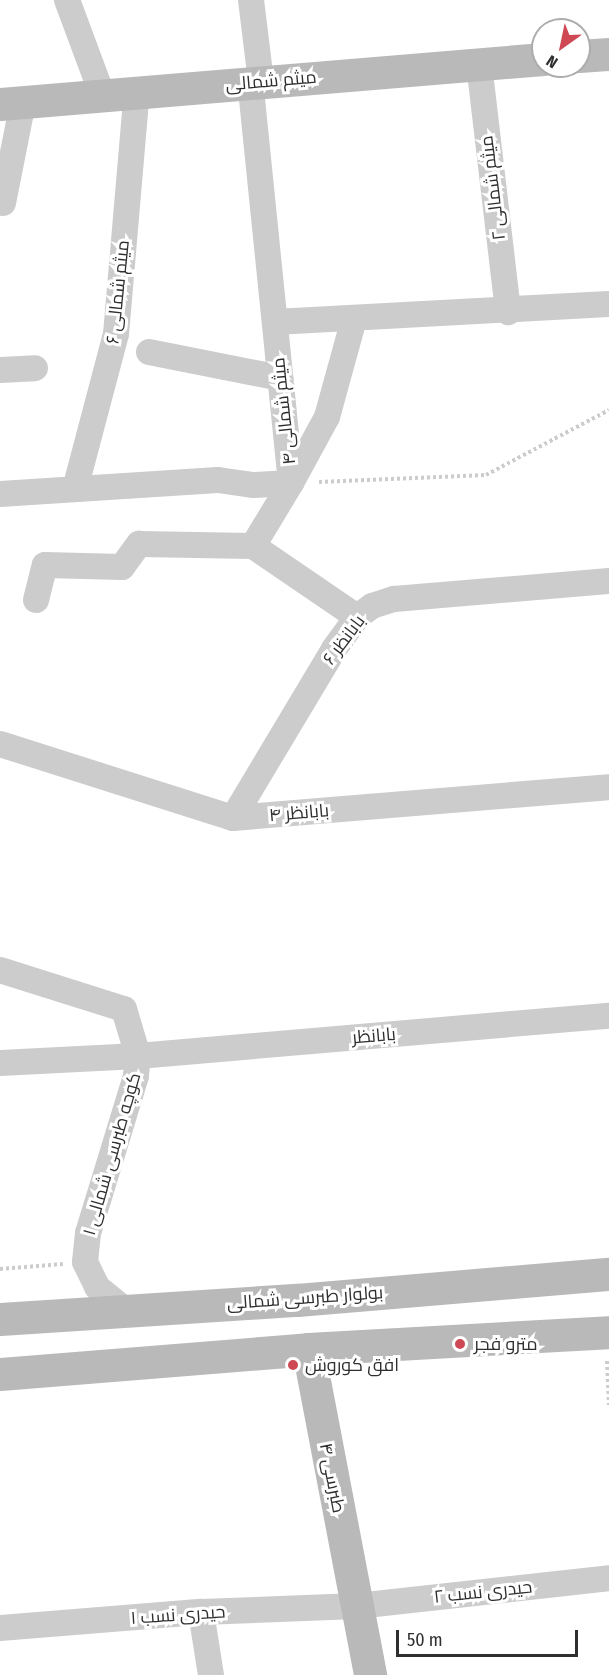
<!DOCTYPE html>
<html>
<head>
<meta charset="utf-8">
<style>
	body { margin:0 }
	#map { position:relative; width:609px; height:1675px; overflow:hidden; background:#fff; font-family:"Fira Sans Condensed",Cairo,sans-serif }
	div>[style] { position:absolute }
	.path>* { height:4px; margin-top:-2px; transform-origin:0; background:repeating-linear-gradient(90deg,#ccc 0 3px,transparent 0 6px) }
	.street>* { height:26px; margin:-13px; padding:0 13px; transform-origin:13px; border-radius:13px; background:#ccc }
	.secondary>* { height:33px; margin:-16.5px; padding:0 16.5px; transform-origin:16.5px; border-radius:16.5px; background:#b9b9b9 }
	.dots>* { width:16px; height:16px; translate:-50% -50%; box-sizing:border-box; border:3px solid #fff; border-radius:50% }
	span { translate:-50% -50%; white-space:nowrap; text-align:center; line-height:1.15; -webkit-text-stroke:6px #fff; paint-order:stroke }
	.street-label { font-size:18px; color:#2f2f2f }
	.poi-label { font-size:18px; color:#2f2f2f }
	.left { translate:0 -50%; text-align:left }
	.north { position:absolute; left:531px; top:18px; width:60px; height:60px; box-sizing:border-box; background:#fff; border:2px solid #acacac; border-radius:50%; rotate:213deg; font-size:16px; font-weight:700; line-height:24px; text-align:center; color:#2f2f2f }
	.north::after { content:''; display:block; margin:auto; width:21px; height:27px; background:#cf4955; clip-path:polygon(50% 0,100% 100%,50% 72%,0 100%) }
	.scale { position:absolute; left:396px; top:1630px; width:182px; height:27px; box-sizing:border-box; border:3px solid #2f2f2f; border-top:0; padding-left:8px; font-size:18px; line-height:21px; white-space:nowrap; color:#2f2f2f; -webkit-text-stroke:4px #fff; paint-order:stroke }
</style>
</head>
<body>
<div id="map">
	<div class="path">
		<i style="left:319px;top:482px;width:167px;rotate:-2.4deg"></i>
		<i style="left:486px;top:475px;width:139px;rotate:-27.9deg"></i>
		<i style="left:0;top:1269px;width:63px;rotate:-4.5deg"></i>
		<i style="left:607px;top:1361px;width:44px;rotate:87.4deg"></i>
	</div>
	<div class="street">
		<i style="left:67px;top:0;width:100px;rotate:69.6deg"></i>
		<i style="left:251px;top:0;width:83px;rotate:83deg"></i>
		<i style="left:479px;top:64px;width:250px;rotate:83.3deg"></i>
		<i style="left:3px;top:203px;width:103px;rotate:-78.8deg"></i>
		<i style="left:275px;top:322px;width:334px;rotate:-3.1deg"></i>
		<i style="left:149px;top:352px;width:134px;rotate:11.2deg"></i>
		<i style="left:0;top:370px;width:35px;rotate:-3deg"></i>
		<i style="left:75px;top:489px;width:160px;rotate:-75.2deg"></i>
		<i style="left:116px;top:334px;width:244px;rotate:-85.1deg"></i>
		<i style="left:0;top:494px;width:218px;rotate:-3.7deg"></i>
		<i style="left:218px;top:480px;width:36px;rotate:8deg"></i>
		<i style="left:254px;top:485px;width:37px;rotate:-3deg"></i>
		<i style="left:291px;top:483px;width:75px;rotate:-61.4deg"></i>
		<i style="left:327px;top:417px;width:102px;rotate:-74.6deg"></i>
		<i style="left:253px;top:546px;width:126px;rotate:34.3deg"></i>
		<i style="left:36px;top:600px;width:36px;rotate:-76deg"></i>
		<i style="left:45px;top:565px;width:77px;rotate:1.5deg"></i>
		<i style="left:122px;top:567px;width:29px;rotate:-54deg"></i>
		<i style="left:139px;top:544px;width:114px;rotate:1deg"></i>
		<i style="left:253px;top:546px;width:74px;rotate:-58.9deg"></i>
		<i style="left:291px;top:483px;width:403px;rotate:-95.8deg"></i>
		<i style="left:0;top:744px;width:244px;rotate:17.6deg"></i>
		<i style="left:233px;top:818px;width:377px;rotate:-4.7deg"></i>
		<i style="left:233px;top:818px;width:197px;rotate:-59.1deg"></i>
		<i style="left:334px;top:649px;width:39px;rotate:-54deg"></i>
		<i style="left:357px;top:617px;width:19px;rotate:-36deg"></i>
		<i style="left:372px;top:606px;width:23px;rotate:-18deg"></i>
		<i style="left:394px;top:599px;width:216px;rotate:-4.8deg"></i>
		<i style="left:0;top:970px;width:130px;rotate:17.5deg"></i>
		<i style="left:124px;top:1009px;width:49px;rotate:73.4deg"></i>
		<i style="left:138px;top:1056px;width:20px;rotate:96deg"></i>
		<i style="left:136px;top:1076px;width:164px;rotate:107deg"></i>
		<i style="left:88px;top:1233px;width:29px;rotate:96deg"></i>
		<i style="left:85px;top:1262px;width:28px;rotate:64deg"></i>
		<i style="left:97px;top:1287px;width:35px;rotate:39deg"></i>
		<i style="left:0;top:1063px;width:138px;rotate:-2.9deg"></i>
		<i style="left:138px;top:1056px;width:473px;rotate:-4.9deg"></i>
		<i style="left:201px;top:1612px;width:64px;rotate:81deg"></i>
		<i style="left:0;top:1628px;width:202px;rotate:-4.6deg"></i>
		<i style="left:201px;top:1612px;width:156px;rotate:-2.2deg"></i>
		<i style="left:357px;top:1606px;width:254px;rotate:-6.3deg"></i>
	</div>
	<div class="secondary">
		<i style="left:579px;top:56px;width:30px;rotate:-4deg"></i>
		<i style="left:0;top:104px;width:545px;rotate:-4.74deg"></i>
		<i style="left:0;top:1319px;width:298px;rotate:-3.7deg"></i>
		<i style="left:297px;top:1300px;width:313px;rotate:-4.8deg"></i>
		<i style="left:308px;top:1349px;width:332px;rotate:79.2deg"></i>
		<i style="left:0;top:1374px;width:309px;rotate:-4.6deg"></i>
		<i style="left:308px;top:1349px;width:301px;rotate:-3.2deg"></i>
	</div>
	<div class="dots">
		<i style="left:460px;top:1344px;background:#cf4955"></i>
		<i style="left:293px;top:1365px;background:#cf4955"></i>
	</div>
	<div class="street-label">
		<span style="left:271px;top:81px;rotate:-5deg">میثم شمالی</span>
		<span style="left:493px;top:188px;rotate:-97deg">میثم شمالی ۲</span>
		<span style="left:118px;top:292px;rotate:-84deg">میثم شمالی ۶</span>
		<span style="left:284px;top:411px;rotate:-96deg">میثم شمالی ۴</span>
		<span style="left:344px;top:640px;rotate:-53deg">بابانظر ۶</span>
		<span style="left:299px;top:813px;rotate:-5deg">بابانظر ۴</span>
		<span style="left:374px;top:1036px;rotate:-5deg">بابانظر</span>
		<span style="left:112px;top:1154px;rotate:-74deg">کوچه طبرسی شمالی ۱</span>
		<span style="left:305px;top:1298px;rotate:-4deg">بولوار طبرسی شمالی</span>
		<span style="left:332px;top:1478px;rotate:79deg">طبرسی ۴</span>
		<span style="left:483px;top:1592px;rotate:-6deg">حیدری نسب ۲</span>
		<span style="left:178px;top:1615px;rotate:-4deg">حیدری نسب ۱</span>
	</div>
	<div class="poi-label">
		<span class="left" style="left:474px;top:1344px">مترو فجر</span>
		<span class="left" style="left:305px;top:1365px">افق کوروش</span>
	</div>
	<div class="north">N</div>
	<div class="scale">50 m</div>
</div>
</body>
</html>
